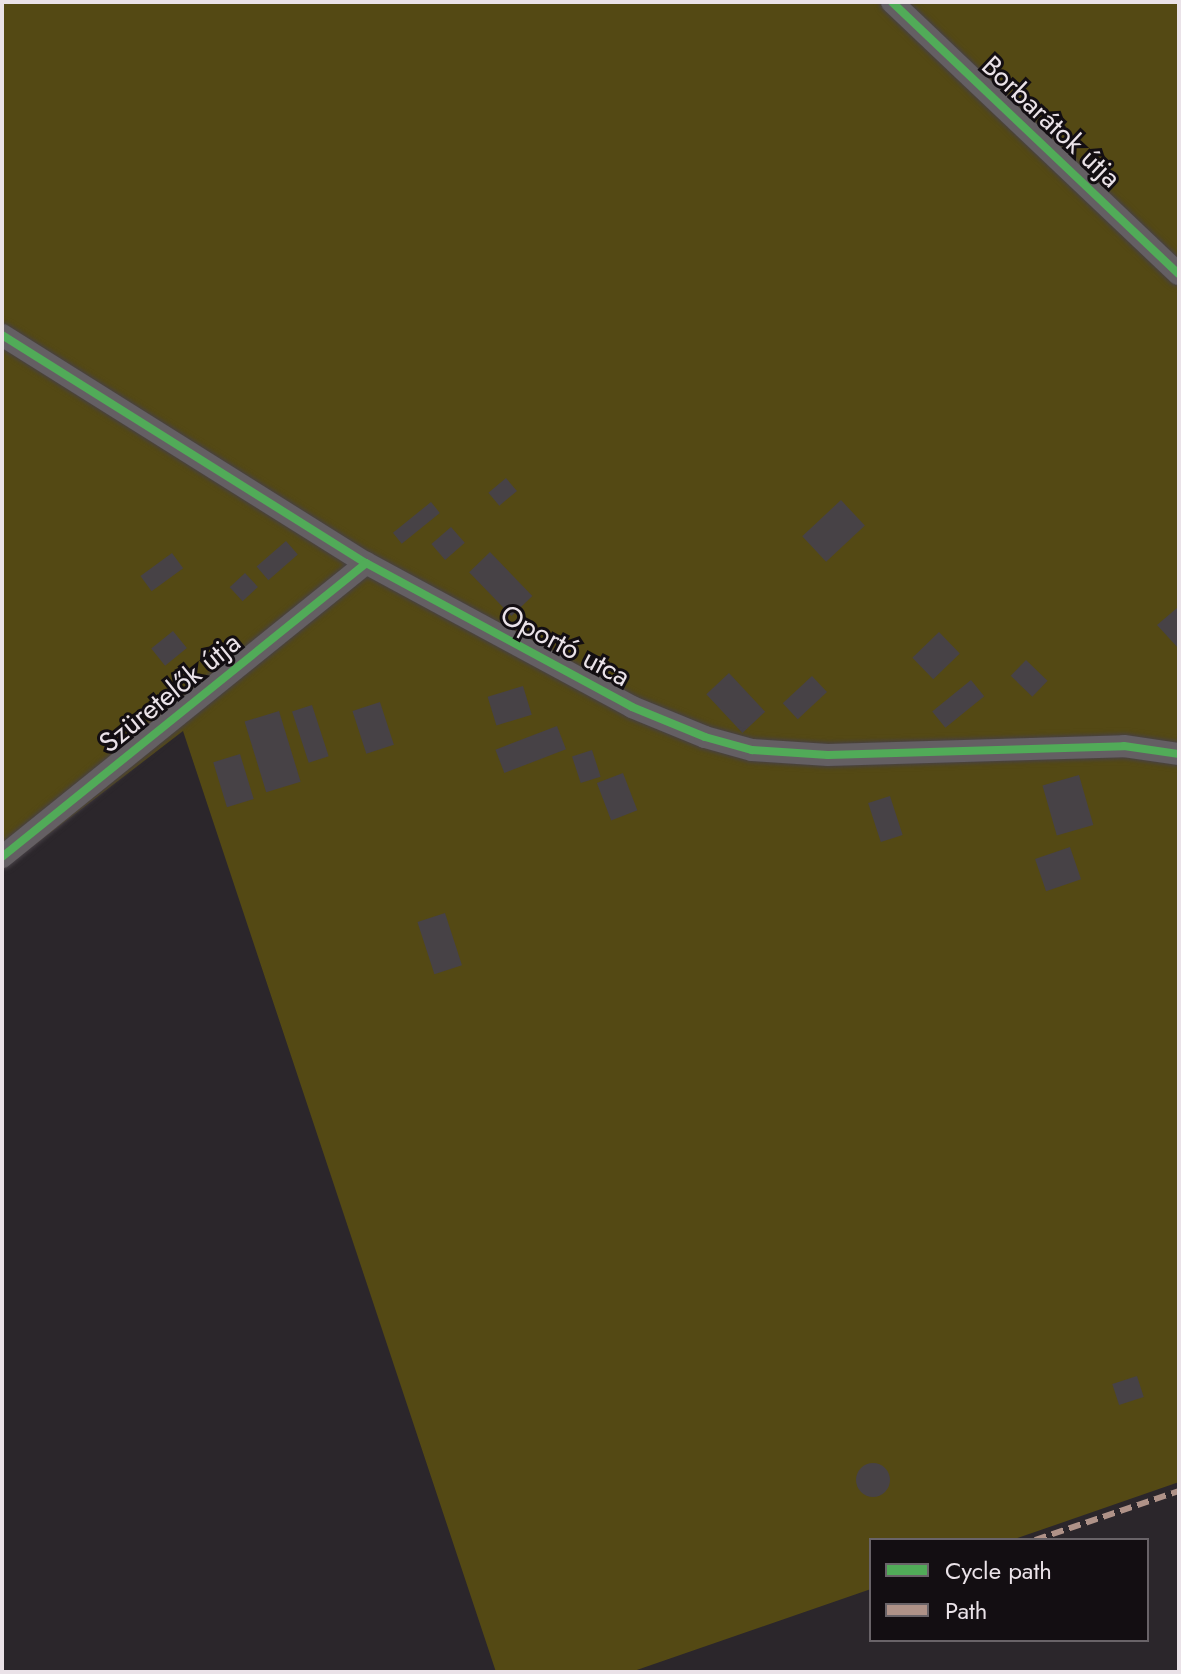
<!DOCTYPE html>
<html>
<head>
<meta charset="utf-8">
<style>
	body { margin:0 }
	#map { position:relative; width:1181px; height:1674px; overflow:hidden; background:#2b262b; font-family:Jost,sans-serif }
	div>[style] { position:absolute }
	.green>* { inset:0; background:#544914 }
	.building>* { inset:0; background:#474246; transform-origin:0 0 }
	.round { border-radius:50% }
	.roads { filter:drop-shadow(0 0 2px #474146) drop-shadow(0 0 2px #474146) }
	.street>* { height:22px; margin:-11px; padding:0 11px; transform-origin:11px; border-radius:11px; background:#645f63 }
	.quiet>* { height:6px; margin-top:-3px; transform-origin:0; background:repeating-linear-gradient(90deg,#af9288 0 12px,transparent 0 18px) }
	.cycleway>* { height:8px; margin:-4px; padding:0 4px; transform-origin:4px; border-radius:4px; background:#51ab58 }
	span { translate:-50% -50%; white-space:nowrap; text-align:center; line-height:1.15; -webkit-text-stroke:6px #130e12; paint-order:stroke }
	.street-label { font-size:28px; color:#eae2e8 }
	.frame { position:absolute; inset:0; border:4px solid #eae2e8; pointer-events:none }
	.legend { position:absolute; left:869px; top:1538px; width:280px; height:104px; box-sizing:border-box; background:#130e12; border:2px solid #696368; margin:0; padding:10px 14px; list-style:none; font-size:24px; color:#eae2e8 }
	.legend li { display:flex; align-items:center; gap:16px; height:40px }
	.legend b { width:40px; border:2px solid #696368 }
</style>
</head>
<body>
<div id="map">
	<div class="green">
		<i style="clip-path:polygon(2px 2px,1179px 2px,1179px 1482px,1012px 1540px,871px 1540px,871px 1589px,631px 1672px,496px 1672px,183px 731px,2px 870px)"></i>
	</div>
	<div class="building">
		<i style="left:506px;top:478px;width:17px;height:23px;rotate:50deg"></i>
		<i style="left:841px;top:500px;width:35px;height:53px;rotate:47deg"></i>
		<i style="left:431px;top:502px;width:14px;height:49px;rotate:51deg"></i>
		<i style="left:451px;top:527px;width:21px;height:26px;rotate:49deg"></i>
		<i style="left:286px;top:541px;width:18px;height:39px;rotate:49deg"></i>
		<i style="left:490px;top:552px;width:61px;height:29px;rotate:46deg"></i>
		<i style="left:172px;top:553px;width:19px;height:39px;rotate:54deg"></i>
		<i style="left:245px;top:573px;width:19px;height:21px;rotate:47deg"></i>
		<i style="clip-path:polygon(1177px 608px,1179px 610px,1179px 649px,1157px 625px)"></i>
		<i style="left:173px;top:631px;width:22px;height:28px;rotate:51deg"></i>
		<i style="left:939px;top:632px;width:30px;height:37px;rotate:46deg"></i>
		<i style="left:1026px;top:660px;width:30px;height:22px;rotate:44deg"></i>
		<i style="left:729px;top:673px;width:53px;height:31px;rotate:47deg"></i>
		<i style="left:812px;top:676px;width:22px;height:40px;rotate:47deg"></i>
		<i style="left:971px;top:680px;width:21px;height:50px;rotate:51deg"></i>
		<i style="left:523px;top:686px;width:30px;height:37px;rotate:73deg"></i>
		<i style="left:380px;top:702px;width:45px;height:29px;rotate:72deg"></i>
		<i style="left:312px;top:705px;width:54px;height:21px;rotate:72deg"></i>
		<i style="left:279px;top:711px;width:74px;height:36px;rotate:73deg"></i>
		<i style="left:557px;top:726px;width:25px;height:66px;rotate:69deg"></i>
		<i style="left:592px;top:750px;width:28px;height:21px;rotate:72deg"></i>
		<i style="left:240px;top:754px;width:47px;height:28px;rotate:73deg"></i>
		<i style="left:623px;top:773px;width:40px;height:28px;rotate:69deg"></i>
		<i style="left:1079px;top:775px;width:52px;height:38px;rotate:74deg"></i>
		<i style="left:890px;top:796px;width:41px;height:23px;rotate:72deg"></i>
		<i style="left:1070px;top:847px;width:34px;height:37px;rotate:71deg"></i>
		<i style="left:445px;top:913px;width:55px;height:29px;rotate:72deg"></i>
		<i style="left:1137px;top:1376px;width:22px;height:26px;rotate:72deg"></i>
		<i class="round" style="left:856px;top:1463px;width:34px;height:34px"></i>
	</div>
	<div class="roads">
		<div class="street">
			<i style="left:892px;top:2px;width:395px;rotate:43.5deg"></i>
			<i style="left:2px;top:335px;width:430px;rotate:32.1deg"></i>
			<i style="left:366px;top:563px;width:302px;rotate:28.4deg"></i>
			<i style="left:632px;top:707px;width:79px;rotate:22.3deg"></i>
			<i style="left:705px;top:737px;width:49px;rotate:15.5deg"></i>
			<i style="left:752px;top:750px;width:76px;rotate:3.8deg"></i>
			<i style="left:828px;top:755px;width:296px;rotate:-1.7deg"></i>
			<i style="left:1124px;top:746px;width:56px;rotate:8.3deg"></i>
			<i style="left:2px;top:857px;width:468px;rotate:-38.9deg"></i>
		</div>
	</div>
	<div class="quiet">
		<i style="left:1035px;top:1540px;width:152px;rotate:-18.8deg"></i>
	</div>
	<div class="cycleway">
		<i style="left:892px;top:2px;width:395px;rotate:43.5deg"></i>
		<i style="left:2px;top:335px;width:430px;rotate:32.1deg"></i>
		<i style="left:366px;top:563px;width:302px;rotate:28.4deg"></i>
		<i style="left:632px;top:707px;width:79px;rotate:22.3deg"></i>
		<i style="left:705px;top:737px;width:49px;rotate:15.5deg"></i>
		<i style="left:752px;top:750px;width:76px;rotate:3.8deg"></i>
		<i style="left:828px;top:755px;width:296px;rotate:-1.7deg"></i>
		<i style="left:1124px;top:746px;width:56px;rotate:8.3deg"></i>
		<i style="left:2px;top:857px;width:468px;rotate:-38.9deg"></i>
	</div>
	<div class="street-label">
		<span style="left:1051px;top:122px;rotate:43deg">Borbarátok útja</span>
		<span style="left:565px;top:646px;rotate:28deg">Oportó utca</span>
		<span style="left:170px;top:693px;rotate:-39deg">Szüretelők útja</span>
	</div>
	<div class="frame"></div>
	<ul class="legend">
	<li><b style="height:10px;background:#51ab58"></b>Cycle path</li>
	<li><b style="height:10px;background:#af9288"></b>Path</li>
	</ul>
</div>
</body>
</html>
